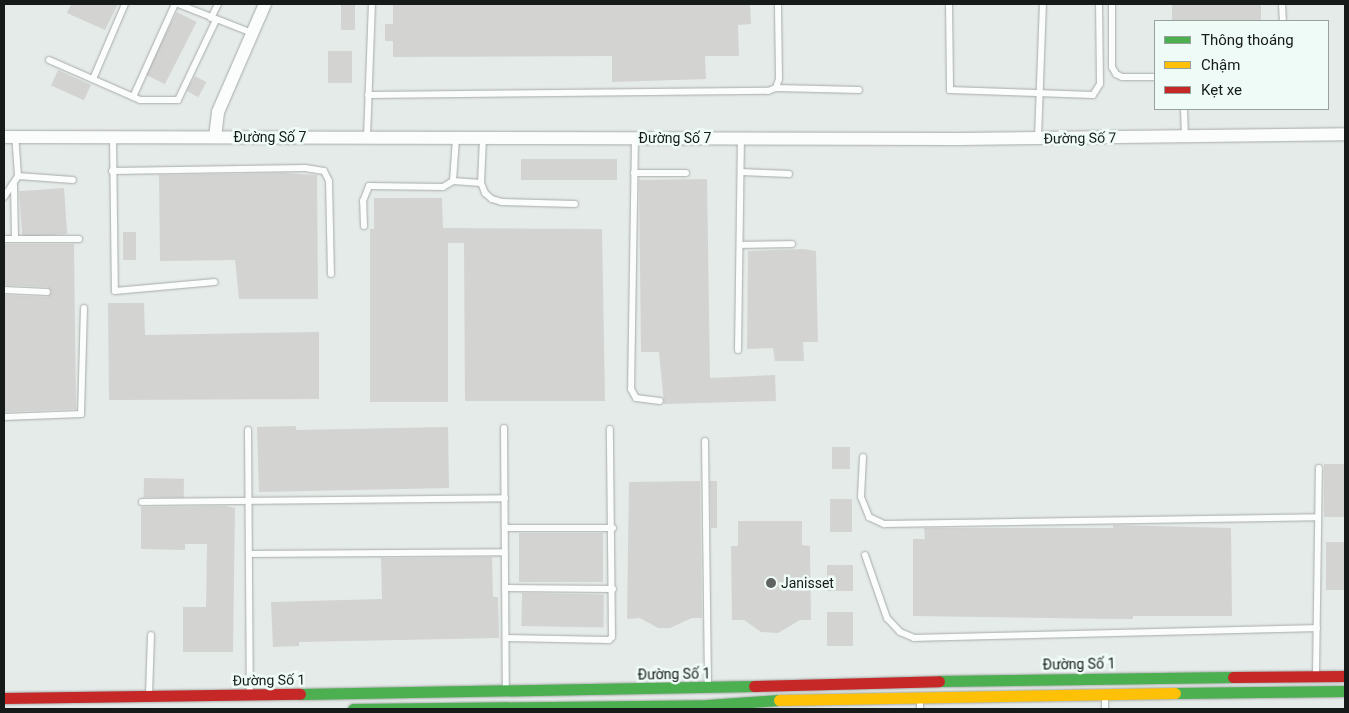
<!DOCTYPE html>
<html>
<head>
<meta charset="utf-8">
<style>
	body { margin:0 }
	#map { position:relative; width:1349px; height:713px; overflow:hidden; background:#e5ebe8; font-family:Roboto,sans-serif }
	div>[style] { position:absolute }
	.building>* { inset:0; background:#d3d3d2; transform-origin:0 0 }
	.roads { filter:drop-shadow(0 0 1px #a6aba9) drop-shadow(0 0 1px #a6aba9) }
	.lane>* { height:6px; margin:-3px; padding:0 3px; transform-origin:3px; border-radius:3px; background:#fbfcfc }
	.street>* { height:12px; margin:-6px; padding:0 6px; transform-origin:6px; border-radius:6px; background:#fbfcfc }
	.fast>* { height:11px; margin:-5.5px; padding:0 5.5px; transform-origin:5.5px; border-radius:5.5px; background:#4caf50 }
	.slow>* { height:11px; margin:-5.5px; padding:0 5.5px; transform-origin:5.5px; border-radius:5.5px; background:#ffc107 }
	.jam>* { height:11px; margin:-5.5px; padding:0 5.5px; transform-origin:5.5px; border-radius:5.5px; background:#c62828 }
	.dots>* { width:14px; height:14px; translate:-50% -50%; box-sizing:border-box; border:2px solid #effbf6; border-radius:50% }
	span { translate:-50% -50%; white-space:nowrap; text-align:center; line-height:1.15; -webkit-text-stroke:5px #effbf6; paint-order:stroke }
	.street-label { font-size:14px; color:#161a19 }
	.poi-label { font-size:14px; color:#161a19 }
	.left { translate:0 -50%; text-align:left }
	.frame { position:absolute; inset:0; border:5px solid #161a19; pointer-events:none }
	.legend { position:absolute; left:1154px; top:20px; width:175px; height:90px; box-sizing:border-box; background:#effbf6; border:1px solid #98a19e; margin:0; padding:6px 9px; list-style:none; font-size:15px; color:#161a19 }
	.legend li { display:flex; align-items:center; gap:10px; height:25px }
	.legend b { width:25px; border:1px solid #98a19e }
</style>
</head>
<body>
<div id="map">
	<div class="building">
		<i style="clip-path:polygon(71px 4px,118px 4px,105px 30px,67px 13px)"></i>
		<i style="left:341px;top:4px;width:14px;height:26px"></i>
		<i style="clip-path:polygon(393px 4px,750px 4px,751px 24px,738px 25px,739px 56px,705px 56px,706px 79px,612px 82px,612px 56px,393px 57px,393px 41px,385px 41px,385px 24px,393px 24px)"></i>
		<i style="left:1172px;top:4px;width:89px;height:17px"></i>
		<i style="left:177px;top:12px;width:22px;height:70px;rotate:27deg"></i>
		<i style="left:328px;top:51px;width:24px;height:32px"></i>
		<i style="left:58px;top:70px;width:36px;height:17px;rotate:24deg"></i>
		<i style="left:195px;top:76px;width:13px;height:17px;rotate:29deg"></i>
		<i style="left:521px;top:159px;width:96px;height:21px"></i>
		<i style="clip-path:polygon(283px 173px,317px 175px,318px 299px,239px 299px,235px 260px,160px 261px,159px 175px)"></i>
		<i style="clip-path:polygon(707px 179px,710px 378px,775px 375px,776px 401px,664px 404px,659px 352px,641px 352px,639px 180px)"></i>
		<i style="left:64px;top:188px;width:46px;height:45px;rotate:86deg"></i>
		<i style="clip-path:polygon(374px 198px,442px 198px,443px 228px,602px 229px,605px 401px,465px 401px,464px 243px,448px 243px,448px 402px,370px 402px,370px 229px,374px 229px)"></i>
		<i style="left:136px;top:232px;width:28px;height:13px;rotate:90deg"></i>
		<i style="clip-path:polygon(4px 244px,74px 244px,76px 409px,4px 412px,4px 295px,47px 297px,52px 292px,47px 287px,4px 285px)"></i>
		<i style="clip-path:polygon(803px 249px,816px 251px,818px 342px,803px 342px,804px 361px,775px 361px,773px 348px,747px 349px,748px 251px)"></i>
		<i style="clip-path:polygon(108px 303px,144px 303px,145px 335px,319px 332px,319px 399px,109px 400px)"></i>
		<i style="clip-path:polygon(296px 426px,296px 430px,448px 427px,449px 488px,259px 492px,257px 427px)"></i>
		<i style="left:832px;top:447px;width:18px;height:22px"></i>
		<i style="left:1324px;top:464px;width:21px;height:53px"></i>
		<i style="left:144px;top:478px;width:40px;height:19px;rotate:1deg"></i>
		<i style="clip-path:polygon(700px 481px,702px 618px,692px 618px,670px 628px,658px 628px,640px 618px,627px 619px,629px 482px)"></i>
		<i style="clip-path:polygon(710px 481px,717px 481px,717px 528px,711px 528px)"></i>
		<i style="left:830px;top:499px;width:22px;height:33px"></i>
		<i style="clip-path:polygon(225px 506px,235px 508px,233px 652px,183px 652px,183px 607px,206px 607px,207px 544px,185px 544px,185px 550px,141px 549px,141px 507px)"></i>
		<i style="clip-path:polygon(738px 521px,802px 521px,802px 545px,810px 546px,811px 620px,800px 620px,778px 633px,761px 632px,744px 620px,732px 620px,731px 546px,738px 546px)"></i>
		<i style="clip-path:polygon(1113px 525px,1231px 528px,1232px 616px,1133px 616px,1133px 619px,1114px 619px,913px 616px,913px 539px,925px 539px,924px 528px,1113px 528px)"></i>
		<i style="left:519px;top:533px;width:84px;height:49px"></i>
		<i style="left:1326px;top:542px;width:19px;height:48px"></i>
		<i style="clip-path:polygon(492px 557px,493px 597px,498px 597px,499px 638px,299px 642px,299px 646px,273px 647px,271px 602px,382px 599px,381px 558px)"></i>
		<i style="left:827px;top:565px;width:26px;height:26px"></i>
		<i style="left:522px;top:593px;width:82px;height:33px;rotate:1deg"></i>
		<i style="left:827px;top:612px;width:26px;height:34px"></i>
	</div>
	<div class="roads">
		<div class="lane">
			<i style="left:178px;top:4px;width:79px;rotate:21.4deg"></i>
			<i style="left:949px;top:4px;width:86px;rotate:89.3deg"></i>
			<i style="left:950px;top:90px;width:143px;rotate:2deg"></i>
			<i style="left:1093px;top:95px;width:13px;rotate:-58deg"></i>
			<i style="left:1100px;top:84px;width:80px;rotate:-90.7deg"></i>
			<i style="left:1112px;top:4px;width:63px;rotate:90deg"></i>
			<i style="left:1112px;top:67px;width:8px;rotate:60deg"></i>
			<i style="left:1116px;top:74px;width:7px;rotate:27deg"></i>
			<i style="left:1122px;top:77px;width:33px"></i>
			<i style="left:1282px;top:4px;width:17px;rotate:87deg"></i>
			<i style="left:211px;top:18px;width:16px;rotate:-63deg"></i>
			<i style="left:49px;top:60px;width:99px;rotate:23.7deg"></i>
			<i style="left:140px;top:100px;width:38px"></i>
			<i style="left:178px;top:100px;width:89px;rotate:-64.6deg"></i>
			<i style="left:93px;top:79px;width:82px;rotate:-66.9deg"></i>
			<i style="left:776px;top:88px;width:83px;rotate:1.4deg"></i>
			<i style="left:368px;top:95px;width:400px;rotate:-0.6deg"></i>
			<i style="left:768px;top:91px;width:9px;rotate:-21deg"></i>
			<i style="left:776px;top:88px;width:9px;rotate:-72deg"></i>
			<i style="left:779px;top:79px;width:75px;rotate:-90.8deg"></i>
			<i style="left:133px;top:97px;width:102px;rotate:-65.7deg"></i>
			<i style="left:1184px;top:109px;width:27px;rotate:88deg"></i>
			<i style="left:113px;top:137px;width:154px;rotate:89.3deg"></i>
			<i style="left:115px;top:291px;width:100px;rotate:-5.1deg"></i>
			<i style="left:367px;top:138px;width:134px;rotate:-87.9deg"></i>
			<i style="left:483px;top:138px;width:45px;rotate:92.5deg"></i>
			<i style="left:481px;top:183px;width:11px;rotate:68deg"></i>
			<i style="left:485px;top:193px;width:9px;rotate:41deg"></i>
			<i style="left:492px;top:199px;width:10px;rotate:17deg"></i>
			<i style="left:502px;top:202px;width:73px;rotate:1.6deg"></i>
			<i style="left:635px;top:138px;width:251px;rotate:90.9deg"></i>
			<i style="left:631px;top:389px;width:10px;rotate:61deg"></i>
			<i style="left:636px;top:398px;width:24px;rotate:7deg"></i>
			<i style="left:1038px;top:138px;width:134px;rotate:-87.9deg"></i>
			<i style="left:112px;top:171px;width:193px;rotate:-0.9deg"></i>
			<i style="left:305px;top:168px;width:19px;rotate:9deg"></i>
			<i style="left:324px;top:171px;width:11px;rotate:63deg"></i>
			<i style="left:329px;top:181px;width:93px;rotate:88.8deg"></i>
			<i style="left:741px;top:172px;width:48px;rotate:2.4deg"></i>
			<i style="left:634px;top:173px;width:52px"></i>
			<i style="left:18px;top:176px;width:55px;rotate:4.2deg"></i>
			<i style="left:453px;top:181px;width:28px;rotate:4deg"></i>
			<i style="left:14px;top:185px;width:54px;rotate:88.9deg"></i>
			<i style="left:4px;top:197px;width:25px;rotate:-56deg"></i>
			<i style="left:18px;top:176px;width:39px;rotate:-94deg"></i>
			<i style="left:364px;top:226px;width:25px;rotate:-92deg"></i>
			<i style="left:363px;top:201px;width:16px;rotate:-68deg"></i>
			<i style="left:369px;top:186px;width:74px;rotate:0.8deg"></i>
			<i style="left:443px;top:187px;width:12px;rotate:-31deg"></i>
			<i style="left:453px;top:181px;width:43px;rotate:-86deg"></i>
			<i style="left:4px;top:239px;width:75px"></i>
			<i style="left:740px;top:245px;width:52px;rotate:-1.1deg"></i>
			<i style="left:4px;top:290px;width:43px;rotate:2.7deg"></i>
			<i style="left:738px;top:350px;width:211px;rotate:-89.2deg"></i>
			<i style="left:4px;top:417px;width:77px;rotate:-2.2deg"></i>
			<i style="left:81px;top:414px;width:106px;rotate:-88.4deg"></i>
			<i style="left:504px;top:428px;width:262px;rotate:89.6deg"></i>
			<i style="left:248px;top:430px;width:264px;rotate:89.6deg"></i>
			<i style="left:705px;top:441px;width:246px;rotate:89.3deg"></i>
			<i style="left:863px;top:457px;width:40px;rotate:92.9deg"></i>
			<i style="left:861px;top:497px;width:22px;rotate:68deg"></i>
			<i style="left:869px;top:517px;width:17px;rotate:25deg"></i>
			<i style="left:884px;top:524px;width:434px;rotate:-0.9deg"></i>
			<i style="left:142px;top:502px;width:363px;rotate:-0.6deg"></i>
			<i style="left:505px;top:528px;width:108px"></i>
			<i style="left:249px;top:554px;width:256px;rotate:-0.4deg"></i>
			<i style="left:865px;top:555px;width:67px;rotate:70.8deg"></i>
			<i style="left:887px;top:618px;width:19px;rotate:47deg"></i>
			<i style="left:900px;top:632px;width:15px;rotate:23deg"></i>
			<i style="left:914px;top:638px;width:403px;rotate:-1.4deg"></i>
			<i style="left:505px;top:588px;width:108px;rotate:0.5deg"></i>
			<i style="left:506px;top:638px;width:103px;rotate:1.1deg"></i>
			<i style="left:609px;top:640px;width:4px;rotate:-45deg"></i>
			<i style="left:612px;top:637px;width:208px;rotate:-90.6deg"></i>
			<i style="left:1316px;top:675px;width:207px;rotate:-89.2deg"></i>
			<i style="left:149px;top:695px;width:60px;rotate:-88.1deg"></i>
			<i style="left:1105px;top:696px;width:13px;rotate:90deg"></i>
			<i style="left:920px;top:709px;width:12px;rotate:-90deg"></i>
		</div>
		<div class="street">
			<i style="left:4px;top:137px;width:955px;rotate:0.12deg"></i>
			<i style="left:959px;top:139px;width:386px;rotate:-0.7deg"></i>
			<i style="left:215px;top:137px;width:25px;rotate:-83deg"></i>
			<i style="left:218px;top:112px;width:118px;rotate:-66.5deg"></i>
		</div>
		<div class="fast">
			<i style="left:939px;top:681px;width:294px;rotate:-0.8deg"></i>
			<i style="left:1175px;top:693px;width:170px;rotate:-0.7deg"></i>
			<i style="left:300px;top:694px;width:454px;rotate:-1deg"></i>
			<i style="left:353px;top:709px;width:355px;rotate:-0.6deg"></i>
			<i style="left:708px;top:705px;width:71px;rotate:-4deg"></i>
		</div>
		<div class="slow">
			<i style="left:779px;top:700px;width:396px;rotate:-1deg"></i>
		</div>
		<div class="jam">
			<i style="left:1233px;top:677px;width:112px;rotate:-0.5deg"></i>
			<i style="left:754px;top:686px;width:185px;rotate:-1.5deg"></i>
			<i style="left:4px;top:698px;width:296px;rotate:-0.8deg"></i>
		</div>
	</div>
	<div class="dots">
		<i style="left:771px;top:583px;background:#5e6361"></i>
	</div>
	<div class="street-label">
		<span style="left:270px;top:137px">Đường Số 7</span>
		<span style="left:675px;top:138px">Đường Số 7</span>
		<span style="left:1080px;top:138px;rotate:-1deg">Đường Số 7</span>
		<span style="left:1079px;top:664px;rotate:-1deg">Đường Số 1</span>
		<span style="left:674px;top:674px;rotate:-1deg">Đường Số 1</span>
		<span style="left:269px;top:680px;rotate:-1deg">Đường Số 1</span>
	</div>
	<div class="poi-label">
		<span class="left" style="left:781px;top:583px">Janisset</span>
	</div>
	<div class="frame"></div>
	<ul class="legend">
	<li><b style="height:6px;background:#4caf50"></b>Thông thoáng</li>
	<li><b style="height:6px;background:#ffc107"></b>Chậm</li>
	<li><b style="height:6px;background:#c62828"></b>Kẹt xe</li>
	</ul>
</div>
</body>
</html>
